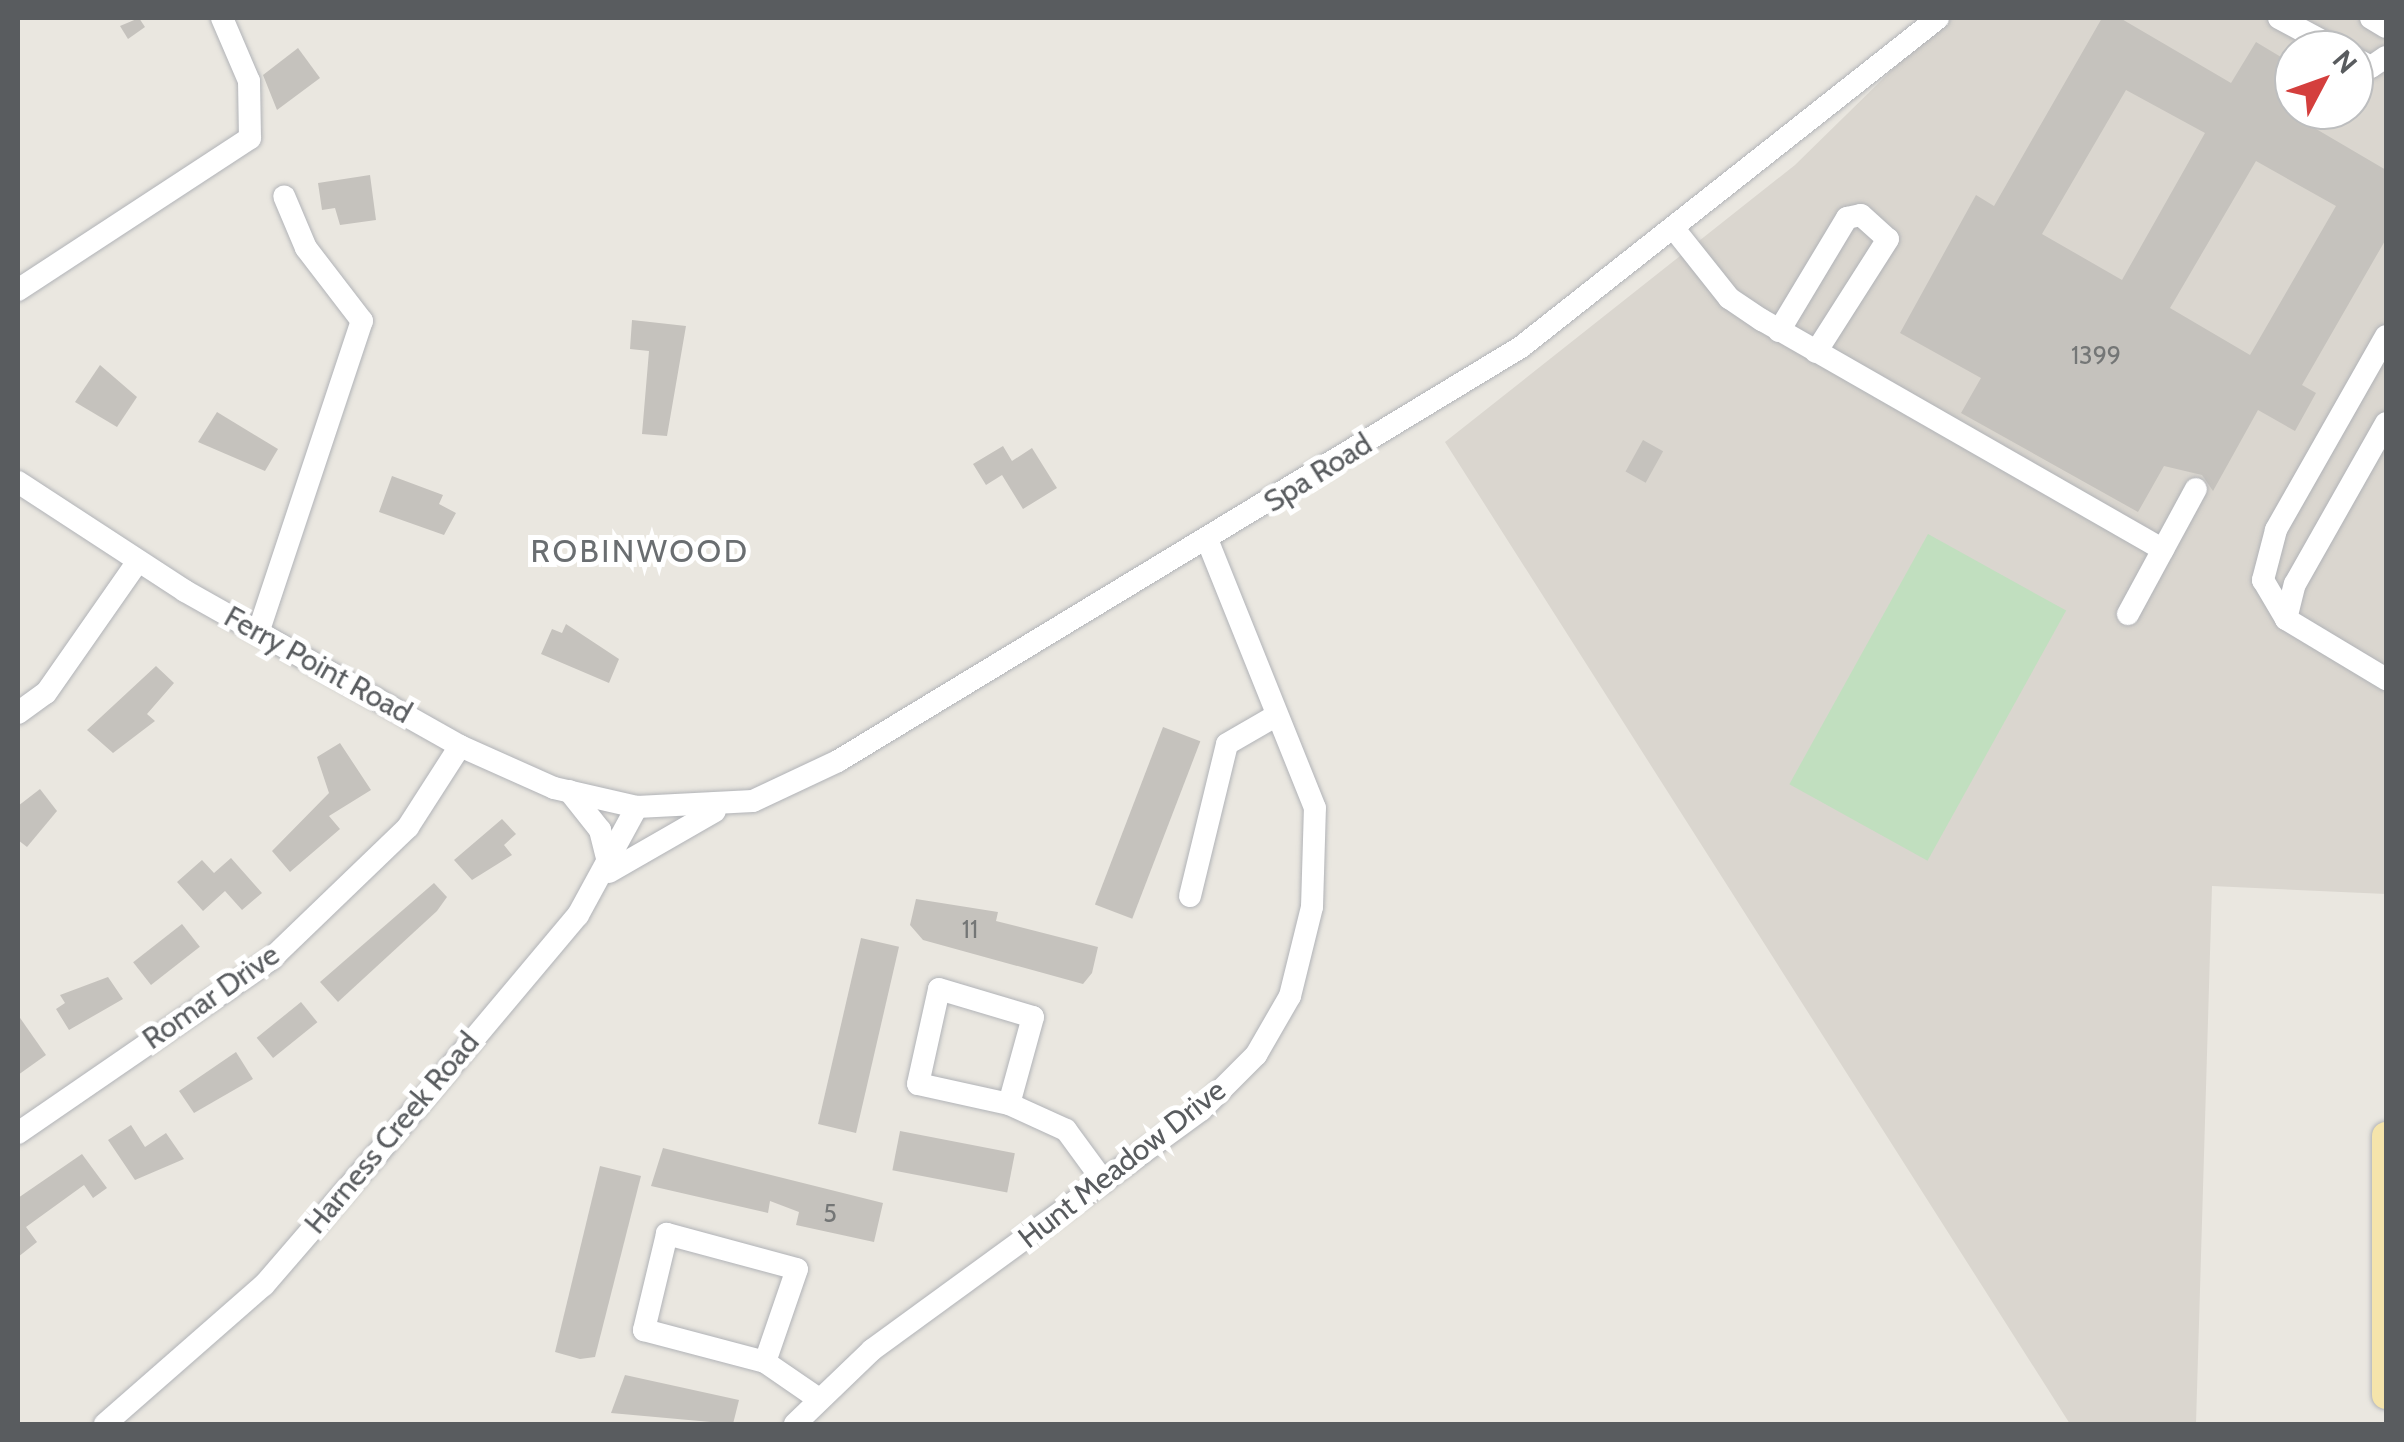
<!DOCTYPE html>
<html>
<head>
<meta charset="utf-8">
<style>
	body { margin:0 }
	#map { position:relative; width:2404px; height:1442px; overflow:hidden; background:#eae7e0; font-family:Cabin,sans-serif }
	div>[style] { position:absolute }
	.education>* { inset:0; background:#dad6cf }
	.green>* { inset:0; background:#c1dfbf; transform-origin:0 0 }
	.building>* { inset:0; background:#c5c2bd; transform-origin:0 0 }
	.roads { filter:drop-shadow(0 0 2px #b1b3b7) drop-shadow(0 0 2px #b1b3b7) }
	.minor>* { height:22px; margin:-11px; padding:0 11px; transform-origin:11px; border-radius:11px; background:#fff }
	.major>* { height:28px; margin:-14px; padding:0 14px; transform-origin:14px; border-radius:14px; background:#f5e4ab }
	span { translate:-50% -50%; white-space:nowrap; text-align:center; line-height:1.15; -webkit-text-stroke:10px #fff; paint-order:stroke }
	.number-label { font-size:25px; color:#747676 }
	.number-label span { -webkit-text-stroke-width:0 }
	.street-label { font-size:30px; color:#595c5f }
	.neighbourhood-label { font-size:32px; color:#6a6e71; letter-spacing:2.5px }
	.frame { position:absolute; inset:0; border:20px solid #595c5f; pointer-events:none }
	.north { position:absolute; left:2274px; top:30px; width:100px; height:100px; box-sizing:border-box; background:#fff; border:2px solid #bdbebf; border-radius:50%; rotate:49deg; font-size:28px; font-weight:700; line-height:40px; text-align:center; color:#595c5f }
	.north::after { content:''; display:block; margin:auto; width:35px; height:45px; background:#d43f3d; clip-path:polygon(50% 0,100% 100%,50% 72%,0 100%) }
</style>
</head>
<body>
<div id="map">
	<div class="education">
		<i style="clip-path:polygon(evenodd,1945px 18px,2386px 18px,2386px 894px,2212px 886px,2196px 1424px,2070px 1424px,1445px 442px,1795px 165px,1945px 18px,2294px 50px,2354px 50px,2354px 110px,2294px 110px,2294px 50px)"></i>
	</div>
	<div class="green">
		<i style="left:1928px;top:534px;width:158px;height:286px;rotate:29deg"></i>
	</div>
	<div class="building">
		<i style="clip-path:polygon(139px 18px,145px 27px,128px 39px,120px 26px)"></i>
		<i style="clip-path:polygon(evenodd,2102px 18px,2120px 18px,2231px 83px,2256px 42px,2294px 65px,2294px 116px,2386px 170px,2386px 239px,2302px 385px,2316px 393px,2295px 431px,2258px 410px,2213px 491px,2202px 475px,2164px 466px,2138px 512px,1961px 413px,1981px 378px,1900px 333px,1976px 195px,1994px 206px,2102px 18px,2126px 90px,2205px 133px,2122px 280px,2042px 234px,2126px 90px,2102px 18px,2256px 161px,2336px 206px,2250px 355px,2170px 308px,2256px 161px)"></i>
		<i style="clip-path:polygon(298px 48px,320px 78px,277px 110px,263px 75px)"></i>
		<i style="clip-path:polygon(370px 175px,376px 220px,340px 225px,335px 208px,322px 210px,318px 183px)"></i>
		<i style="clip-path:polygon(632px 320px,686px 326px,667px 436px,642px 434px,649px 351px,630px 349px)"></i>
		<i style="clip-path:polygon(100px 365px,137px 397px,117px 427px,75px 402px)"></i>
		<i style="clip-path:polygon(217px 412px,278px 449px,265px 471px,198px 442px)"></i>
		<i style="left:1643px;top:440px;width:23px;height:36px;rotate:29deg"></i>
		<i style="clip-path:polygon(1003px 446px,1012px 461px,1032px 448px,1057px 488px,1023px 509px,1002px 475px,986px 485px,973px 464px)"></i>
		<i style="clip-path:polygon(392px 476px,443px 495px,439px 504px,456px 513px,444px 535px,379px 512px)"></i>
		<i style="clip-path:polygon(566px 624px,619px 659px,609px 683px,541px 654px,552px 629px,562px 633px)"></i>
		<i style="clip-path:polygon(156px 666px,174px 683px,147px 714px,155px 721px,113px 753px,87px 730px)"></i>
		<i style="left:1163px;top:727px;width:40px;height:190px;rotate:21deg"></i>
		<i style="clip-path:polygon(340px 743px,371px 790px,329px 816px,340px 829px,290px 872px,272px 851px,329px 793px,317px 757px)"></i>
		<i style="clip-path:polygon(40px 789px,57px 811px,27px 847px,18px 840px,18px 806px)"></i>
		<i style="clip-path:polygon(502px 819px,516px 834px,504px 845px,512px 855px,472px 880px,454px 860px)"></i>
		<i style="clip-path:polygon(231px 858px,262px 893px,242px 910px,225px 891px,203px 911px,177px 882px,202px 860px,214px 873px)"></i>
		<i style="clip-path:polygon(434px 883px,447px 897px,437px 911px,338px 1002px,320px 982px)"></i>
		<i style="clip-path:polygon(916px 899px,998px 912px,996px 921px,1098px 947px,1092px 973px,1083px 984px,923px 940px,910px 925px)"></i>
		<i style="left:182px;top:924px;width:29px;height:62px;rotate:52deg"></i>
		<i style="left:861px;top:938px;width:39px;height:191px;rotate:13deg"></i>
		<i style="clip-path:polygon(108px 977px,123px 999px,69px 1030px,56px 1009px,65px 1003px,60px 995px)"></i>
		<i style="left:301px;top:1002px;width:26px;height:57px;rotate:51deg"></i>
		<i style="clip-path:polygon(18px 1015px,46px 1055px,18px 1075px)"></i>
		<i style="clip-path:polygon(236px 1052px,253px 1079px,194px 1113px,179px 1091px)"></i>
		<i style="clip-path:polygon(131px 1125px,145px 1147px,166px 1133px,184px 1159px,135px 1180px,108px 1140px)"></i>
		<i style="left:900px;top:1131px;width:117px;height:40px;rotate:11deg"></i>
		<i style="clip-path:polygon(663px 1148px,883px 1203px,874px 1242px,796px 1225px,799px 1212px,770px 1201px,768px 1213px,651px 1186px)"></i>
		<i style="clip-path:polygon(82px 1154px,107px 1188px,93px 1198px,84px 1185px,26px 1227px,37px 1242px,18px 1257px,18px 1198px)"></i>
		<i style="clip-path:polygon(600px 1166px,641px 1176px,595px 1357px,580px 1359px,555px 1352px)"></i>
		<i style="clip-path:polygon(625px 1375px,739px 1400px,733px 1424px,611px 1413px)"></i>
	</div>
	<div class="roads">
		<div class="minor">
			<i style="left:2279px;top:18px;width:68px;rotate:28.1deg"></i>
			<i style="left:2371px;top:18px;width:17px;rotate:31deg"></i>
			<i style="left:2354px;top:58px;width:19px;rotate:28deg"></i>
			<i style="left:2371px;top:67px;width:18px;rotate:-34deg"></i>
			<i style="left:1675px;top:230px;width:87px;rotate:51.5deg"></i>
			<i style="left:1729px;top:298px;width:40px;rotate:34deg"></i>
			<i style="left:1762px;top:320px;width:462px;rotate:29.8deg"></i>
			<i style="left:18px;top:290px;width:277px;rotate:-33.2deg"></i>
			<i style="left:250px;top:138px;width:57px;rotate:-91deg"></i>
			<i style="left:249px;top:81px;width:69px;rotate:-113.2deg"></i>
			<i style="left:1779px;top:331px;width:132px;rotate:-59deg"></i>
			<i style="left:1847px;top:218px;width:14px;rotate:-12deg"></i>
			<i style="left:1861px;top:215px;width:36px;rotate:42deg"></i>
			<i style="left:1888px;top:239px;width:134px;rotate:122.5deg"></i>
			<i style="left:2386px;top:336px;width:223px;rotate:119.6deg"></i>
			<i style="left:2276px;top:530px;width:52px;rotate:104.6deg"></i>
			<i style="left:2263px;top:580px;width:45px;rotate:59.5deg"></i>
			<i style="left:2286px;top:619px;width:117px;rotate:31deg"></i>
			<i style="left:18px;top:482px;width:199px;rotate:33.1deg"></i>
			<i style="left:185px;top:591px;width:316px;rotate:29.4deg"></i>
			<i style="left:460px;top:746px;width:103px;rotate:24.1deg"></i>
			<i style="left:554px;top:788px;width:85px;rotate:12.9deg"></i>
			<i style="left:637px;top:807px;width:116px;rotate:-3deg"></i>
			<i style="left:753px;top:801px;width:94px;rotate:-25.2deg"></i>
			<i style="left:838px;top:761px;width:799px;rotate:-31.22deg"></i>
			<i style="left:1521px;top:347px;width:531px;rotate:-38.27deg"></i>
			<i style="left:2128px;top:614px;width:142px;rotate:-61.5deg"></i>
			<i style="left:2286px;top:619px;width:36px;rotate:-76deg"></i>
			<i style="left:2295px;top:584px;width:185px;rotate:-60.5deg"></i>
			<i style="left:259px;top:630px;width:326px;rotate:-71.6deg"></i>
			<i style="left:362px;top:321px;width:92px;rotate:-127.5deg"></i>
			<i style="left:306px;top:248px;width:56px;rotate:-112.9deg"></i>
			<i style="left:18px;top:713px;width:34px;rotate:-36deg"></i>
			<i style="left:46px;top:693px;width:161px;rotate:-55.1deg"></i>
			<i style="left:569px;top:791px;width:50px;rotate:51.5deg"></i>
			<i style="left:600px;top:830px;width:36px;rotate:76deg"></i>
			<i style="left:609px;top:872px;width:122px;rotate:-29.9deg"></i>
			<i style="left:1190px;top:896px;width:156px;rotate:-76.3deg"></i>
			<i style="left:1227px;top:744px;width:58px;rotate:-30.1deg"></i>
			<i style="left:1009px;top:1104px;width:93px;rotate:-167.6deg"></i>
			<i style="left:918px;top:1084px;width:97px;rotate:-77.5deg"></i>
			<i style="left:939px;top:989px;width:98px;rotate:16.6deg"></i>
			<i style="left:1033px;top:1017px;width:90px;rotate:105.4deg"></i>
			<i style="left:1009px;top:1104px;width:63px;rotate:24.5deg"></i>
			<i style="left:1066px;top:1130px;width:64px;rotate:53.8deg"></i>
			<i style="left:18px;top:1133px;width:307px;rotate:-34.5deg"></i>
			<i style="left:271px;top:959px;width:190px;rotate:-43.9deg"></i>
			<i style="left:408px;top:827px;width:96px;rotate:-57.3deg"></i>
			<i style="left:765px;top:1362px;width:98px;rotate:-71deg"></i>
			<i style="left:797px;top:1269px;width:135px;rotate:-164.9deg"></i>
			<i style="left:667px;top:1234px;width:99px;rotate:103.5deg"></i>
			<i style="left:644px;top:1330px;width:125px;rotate:14.8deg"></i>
			<i style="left:765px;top:1362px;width:62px;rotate:34.5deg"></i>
			<i style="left:105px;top:1424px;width:211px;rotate:-41.2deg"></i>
			<i style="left:264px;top:1285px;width:176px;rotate:-49.2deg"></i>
			<i style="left:379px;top:1152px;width:309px;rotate:-50deg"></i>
			<i style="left:578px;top:915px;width:123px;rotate:-61.4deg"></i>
			<i style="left:795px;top:1424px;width:107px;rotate:-43.9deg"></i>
			<i style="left:872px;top:1350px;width:407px;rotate:-36.1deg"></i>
			<i style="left:1201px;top:1110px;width:78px;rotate:-45deg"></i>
			<i style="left:1256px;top:1055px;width:68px;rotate:-60deg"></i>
			<i style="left:1290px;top:996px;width:92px;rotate:-76.1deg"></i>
			<i style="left:1312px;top:907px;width:99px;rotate:-88.3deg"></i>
			<i style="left:1315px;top:808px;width:287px;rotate:-111.9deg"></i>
		</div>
		<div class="major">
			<i style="left:2386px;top:1136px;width:259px;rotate:90deg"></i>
		</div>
	</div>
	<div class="number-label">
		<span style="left:2096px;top:355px">1399</span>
		<span style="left:970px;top:929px">11</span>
		<span style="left:830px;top:1213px">5</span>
	</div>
	<div class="street-label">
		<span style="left:1318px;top:473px;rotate:-32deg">Spa Road</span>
		<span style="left:318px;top:665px;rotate:29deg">Ferry Point Road</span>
		<span style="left:211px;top:997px;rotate:-35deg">Romar Drive</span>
		<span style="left:392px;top:1133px;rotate:-50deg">Harness Creek Road</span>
		<span style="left:1122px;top:1164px;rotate:-38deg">Hunt Meadow Drive</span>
	</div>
	<div class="neighbourhood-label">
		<span style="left:640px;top:551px">ROBINWOOD</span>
	</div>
	<div class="frame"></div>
	<div class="north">N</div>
</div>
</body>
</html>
